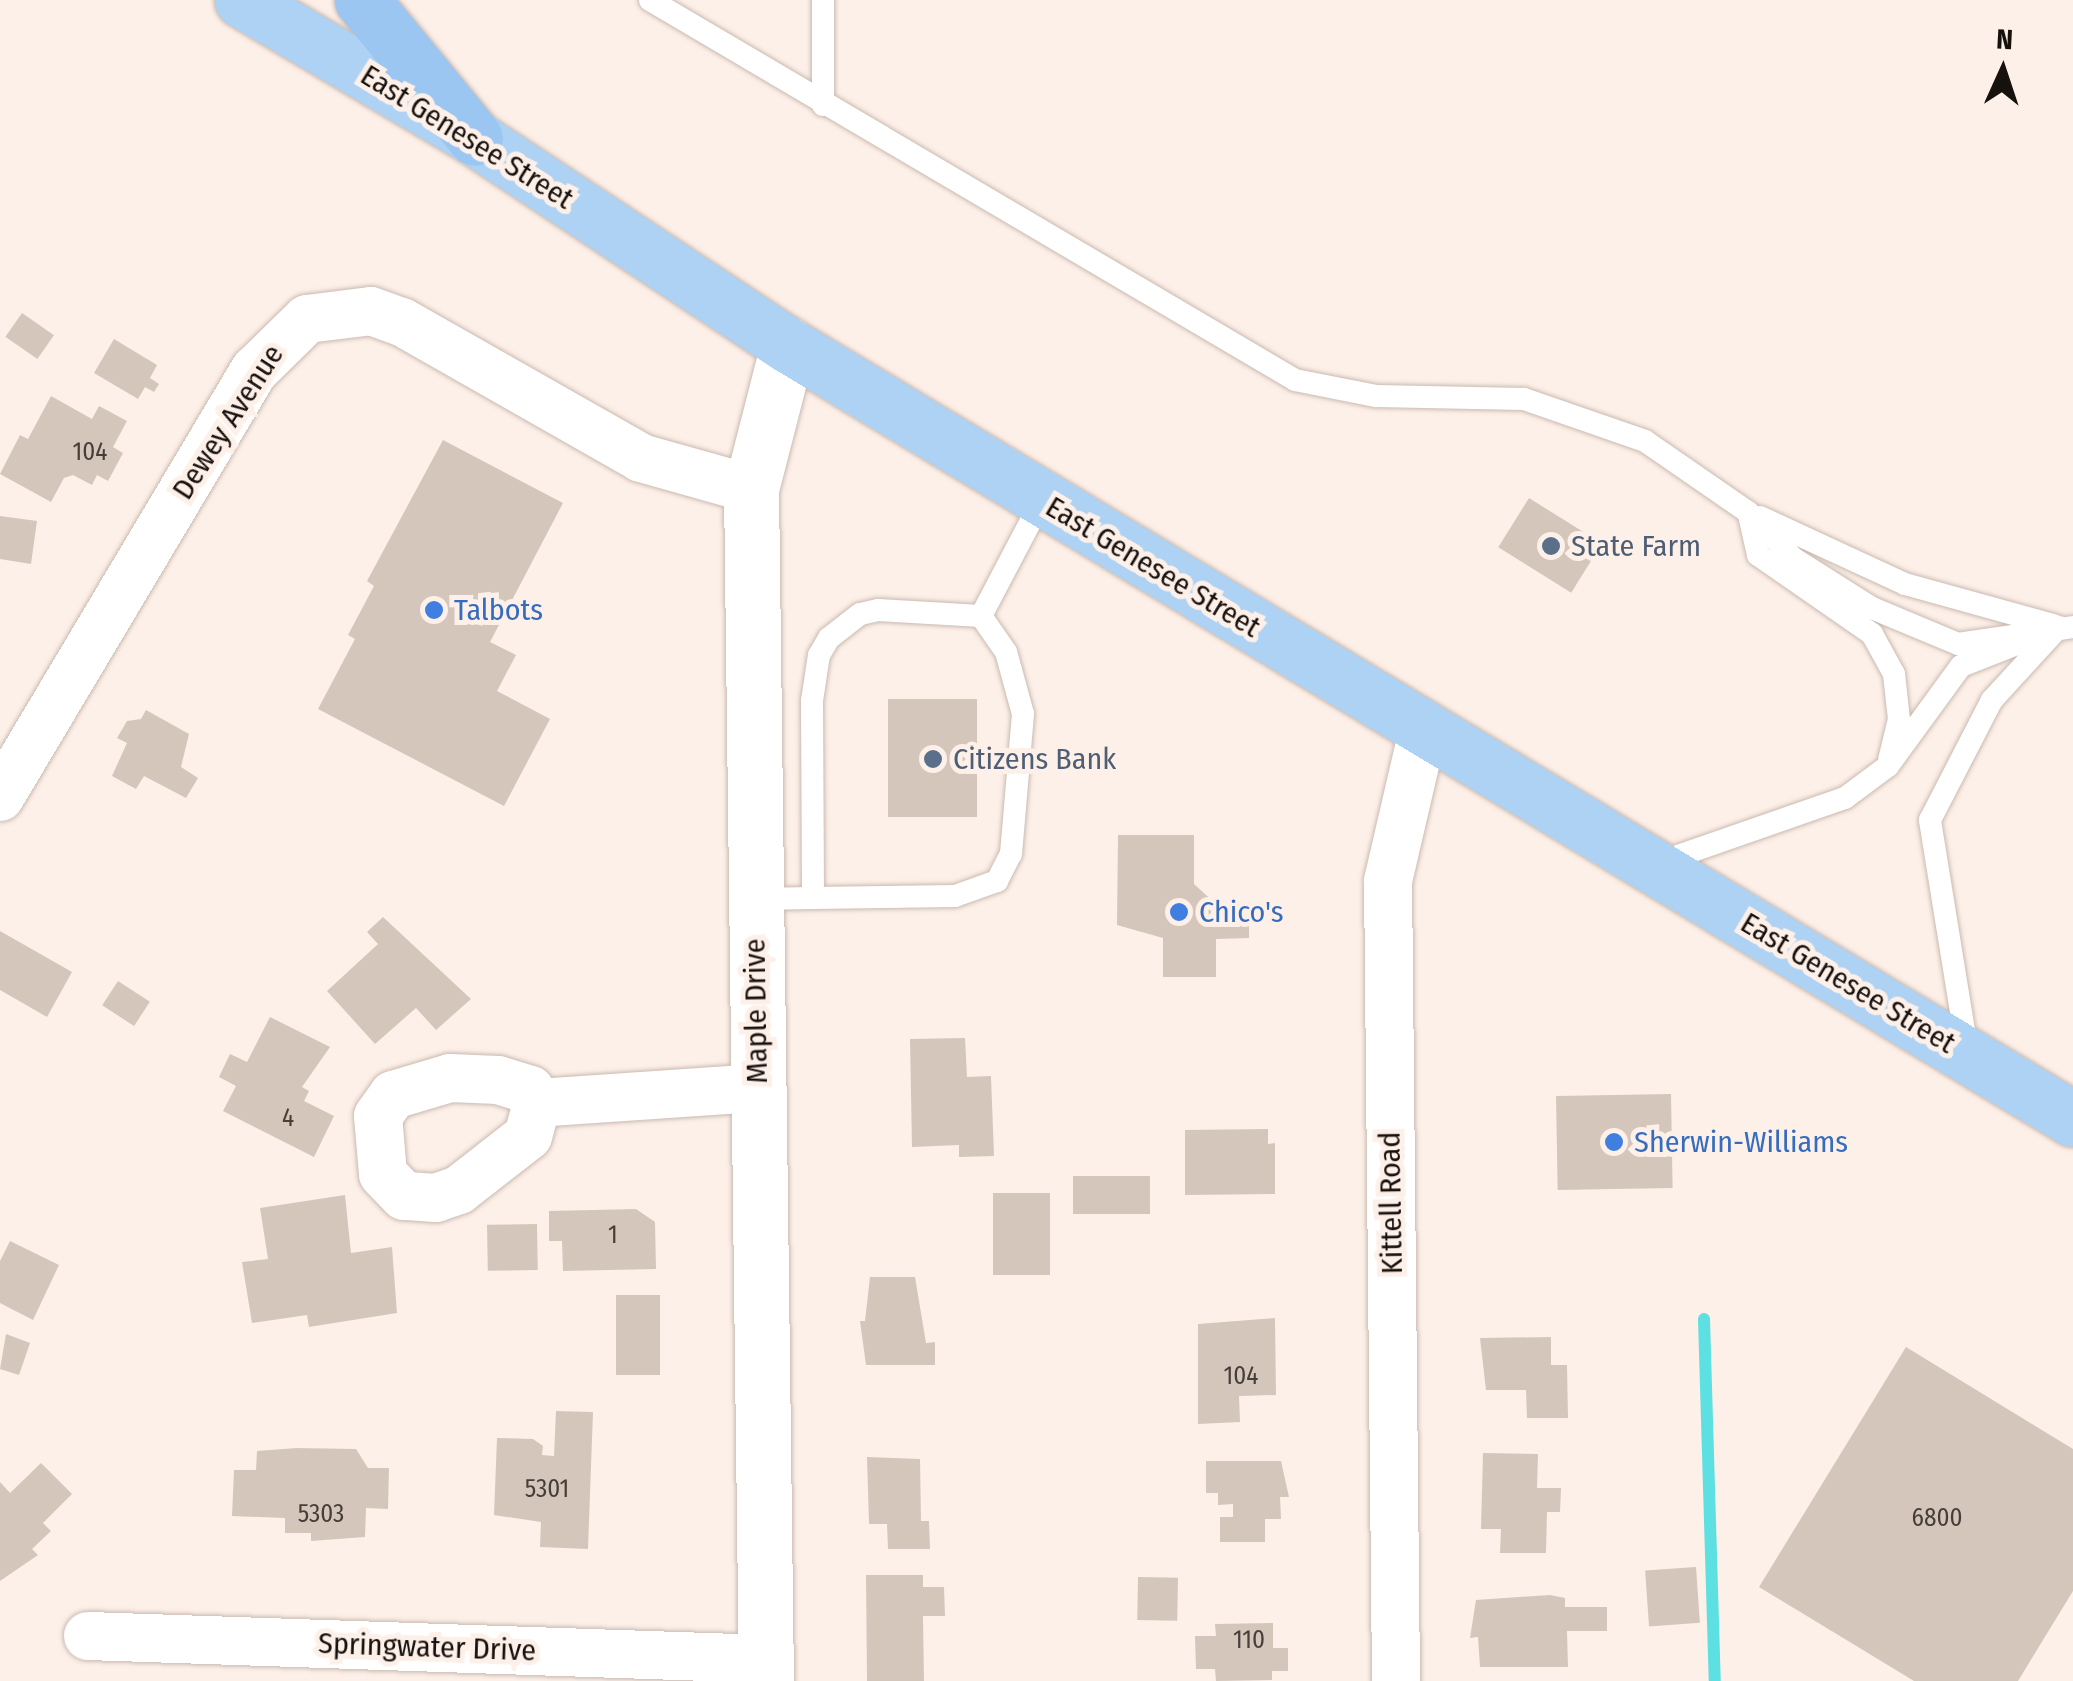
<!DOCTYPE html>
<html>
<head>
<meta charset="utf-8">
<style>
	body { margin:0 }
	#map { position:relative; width:2073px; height:1681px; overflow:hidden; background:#fdf0e8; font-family:"Fira Sans Condensed",sans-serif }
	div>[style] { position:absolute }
	.stream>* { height:12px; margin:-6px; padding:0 6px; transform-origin:6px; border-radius:6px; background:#5de0e1 }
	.building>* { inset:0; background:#d5c6bb; transform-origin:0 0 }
	.roads { filter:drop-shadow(0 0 2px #cabab1) drop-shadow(0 0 2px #cabab1) }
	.service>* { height:22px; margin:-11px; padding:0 11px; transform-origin:11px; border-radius:11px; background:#fff }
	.minor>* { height:48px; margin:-24px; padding:0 24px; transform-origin:24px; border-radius:24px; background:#fff }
	.tertiary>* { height:55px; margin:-27.5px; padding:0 27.5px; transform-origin:27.5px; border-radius:27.5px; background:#fff }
	.trunk>* { height:55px; margin:-27.5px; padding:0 27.5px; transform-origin:27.5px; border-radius:27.5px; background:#aed2f4 }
	.motorway>* { height:55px; margin:-27.5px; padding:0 27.5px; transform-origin:27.5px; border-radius:27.5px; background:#9ac6f1 }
	.dots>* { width:28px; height:28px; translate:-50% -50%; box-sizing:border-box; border:5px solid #fdf0e8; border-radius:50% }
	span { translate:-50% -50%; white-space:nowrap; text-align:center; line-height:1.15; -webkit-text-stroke:10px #fdf0e8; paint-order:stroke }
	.number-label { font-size:25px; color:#463e39 }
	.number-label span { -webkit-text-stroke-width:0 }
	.street-label { font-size:30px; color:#17110e }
	.service-label { font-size:30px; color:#4e5e75 }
	.left { translate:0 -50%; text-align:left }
	.shop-label { font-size:30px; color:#366cbe }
	.north { position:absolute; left:1953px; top:20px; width:100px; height:100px; -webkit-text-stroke:8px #fdf0e8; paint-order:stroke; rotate:3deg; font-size:28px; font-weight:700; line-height:40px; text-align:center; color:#17110e }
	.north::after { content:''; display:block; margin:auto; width:35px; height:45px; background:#17110e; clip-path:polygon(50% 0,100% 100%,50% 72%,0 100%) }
</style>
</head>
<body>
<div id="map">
	<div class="stream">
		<i style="left:1704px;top:1319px;width:362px;rotate:88.3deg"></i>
	</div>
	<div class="building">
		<i style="left:22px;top:313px;width:39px;height:29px;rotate:35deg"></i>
		<i style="clip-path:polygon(114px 339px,157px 365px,150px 378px,159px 384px,154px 392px,145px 387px,138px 399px,94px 373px)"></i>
		<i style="clip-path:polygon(51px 396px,92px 419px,99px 406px,127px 421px,113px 447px,123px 453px,108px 481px,97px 475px,92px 485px,73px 475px,64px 478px,51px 502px,0 474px,20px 435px,28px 439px)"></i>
		<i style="clip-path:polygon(443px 440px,563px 503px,490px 642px,516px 655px,497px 691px,550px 719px,504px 806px,318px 709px,355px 639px,348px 635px,374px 586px,367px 581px)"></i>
		<i style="left:1529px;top:498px;width:86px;height:58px;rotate:32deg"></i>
		<i style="clip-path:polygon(0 516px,37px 521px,31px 564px,0 559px)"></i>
		<i style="left:977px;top:699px;width:118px;height:89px;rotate:90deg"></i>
		<i style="clip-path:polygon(146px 710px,189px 734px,181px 767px,198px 778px,186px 798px,144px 776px,136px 789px,112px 776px,127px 743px,117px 738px,127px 721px,141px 719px)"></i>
		<i style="clip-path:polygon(1118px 835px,1194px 835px,1194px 884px,1217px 905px,1234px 905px,1249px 919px,1249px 938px,1216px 939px,1216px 977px,1163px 977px,1163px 938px,1117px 925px)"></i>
		<i style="clip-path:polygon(383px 917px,471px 999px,436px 1030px,416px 1008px,375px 1044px,327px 991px,378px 944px,367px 932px)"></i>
		<i style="clip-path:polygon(0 931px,72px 972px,47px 1017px,0 990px)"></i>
		<i style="left:118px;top:981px;width:38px;height:29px;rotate:33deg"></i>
		<i style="clip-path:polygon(270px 1017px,330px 1047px,302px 1087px,309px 1091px,304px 1101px,334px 1116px,314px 1157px,223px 1111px,236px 1086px,219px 1077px,230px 1054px,247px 1062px)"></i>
		<i style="clip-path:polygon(965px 1038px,967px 1077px,991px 1076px,994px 1156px,959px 1157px,959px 1145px,912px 1147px,910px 1039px)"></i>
		<i style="left:1671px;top:1094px;width:94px;height:115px;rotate:89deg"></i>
		<i style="clip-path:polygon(1268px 1129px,1268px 1144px,1275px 1143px,1275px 1194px,1185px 1195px,1185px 1130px)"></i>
		<i style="left:1073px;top:1176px;width:77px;height:38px"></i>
		<i style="left:993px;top:1193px;width:57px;height:82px"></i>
		<i style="clip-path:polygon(345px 1195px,351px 1253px,392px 1247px,397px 1313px,309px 1327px,307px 1315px,252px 1323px,242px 1262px,268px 1259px,260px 1208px)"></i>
		<i style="clip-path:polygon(636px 1209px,655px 1222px,656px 1269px,563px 1271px,562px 1241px,549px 1241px,549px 1211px)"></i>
		<i style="left:537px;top:1224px;width:46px;height:50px;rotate:89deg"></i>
		<i style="clip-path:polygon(10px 1241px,59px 1265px,33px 1320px,0 1303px,0 1261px)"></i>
		<i style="clip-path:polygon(870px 1277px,915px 1277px,926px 1343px,935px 1342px,935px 1365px,866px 1365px,860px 1321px,865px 1321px)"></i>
		<i style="left:616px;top:1295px;width:44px;height:80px"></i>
		<i style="clip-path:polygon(1275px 1318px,1276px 1395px,1239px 1396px,1240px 1422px,1198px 1424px,1198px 1324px)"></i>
		<i style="clip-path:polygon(6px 1334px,30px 1343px,19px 1375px,0 1369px)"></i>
		<i style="clip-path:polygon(1551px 1337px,1551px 1365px,1567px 1365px,1568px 1418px,1527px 1418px,1526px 1390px,1486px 1390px,1480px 1338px)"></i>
		<i style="clip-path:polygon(1906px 1347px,2073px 1449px,2073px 1591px,2018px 1681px,1914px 1681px,1759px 1587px)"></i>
		<i style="clip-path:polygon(556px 1411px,593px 1412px,588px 1549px,540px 1547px,541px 1522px,494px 1515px,497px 1438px,533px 1439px,543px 1446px,542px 1455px,554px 1456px)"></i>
		<i style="clip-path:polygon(297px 1448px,356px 1449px,368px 1468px,389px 1468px,388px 1509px,366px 1508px,365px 1537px,311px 1541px,311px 1533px,285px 1533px,285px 1518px,232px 1516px,234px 1470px,256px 1470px,257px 1451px)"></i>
		<i style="clip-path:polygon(1483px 1453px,1538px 1454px,1537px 1488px,1561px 1488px,1560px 1512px,1547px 1512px,1546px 1553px,1500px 1553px,1501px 1529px,1481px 1529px)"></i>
		<i style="clip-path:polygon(867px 1457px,920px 1459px,921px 1521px,929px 1521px,930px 1549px,888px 1549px,887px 1524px,869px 1524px)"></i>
		<i style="clip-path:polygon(1206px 1461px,1281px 1461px,1289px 1497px,1280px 1497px,1281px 1519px,1265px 1519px,1265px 1542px,1220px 1542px,1220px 1517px,1233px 1517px,1233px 1504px,1218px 1505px,1218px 1493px,1206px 1493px)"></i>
		<i style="clip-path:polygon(41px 1463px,72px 1494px,43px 1523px,51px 1531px,32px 1549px,38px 1555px,0 1581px,0 1482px,10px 1493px)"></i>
		<i style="left:1696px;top:1567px;width:56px;height:51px;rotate:86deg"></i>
		<i style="clip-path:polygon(866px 1575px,923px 1575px,923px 1587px,944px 1587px,945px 1616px,923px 1616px,924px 1681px,867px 1681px)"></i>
		<i style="left:1138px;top:1577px;width:40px;height:43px;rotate:1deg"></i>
		<i style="clip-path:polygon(1550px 1595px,1565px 1598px,1565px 1607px,1607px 1607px,1607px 1631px,1567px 1631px,1568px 1667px,1480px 1667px,1478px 1637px,1470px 1638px,1476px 1600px)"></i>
		<i style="clip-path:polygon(1273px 1623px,1273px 1648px,1288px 1648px,1288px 1671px,1272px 1671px,1272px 1680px,1216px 1681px,1215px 1669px,1196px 1669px,1195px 1636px,1216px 1636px,1215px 1624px)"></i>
	</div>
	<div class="roads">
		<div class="service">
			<i style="left:650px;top:0;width:749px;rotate:30.5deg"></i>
			<i style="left:1295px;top:380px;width:83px;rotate:11.2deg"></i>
			<i style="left:1376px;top:396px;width:148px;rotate:1.2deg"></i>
			<i style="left:1524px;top:399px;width:128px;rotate:19.1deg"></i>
			<i style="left:1645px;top:441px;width:125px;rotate:34.6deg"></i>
			<i style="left:1748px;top:512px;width:64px;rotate:45.6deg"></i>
			<i style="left:1793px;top:558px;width:93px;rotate:32.3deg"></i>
			<i style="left:1872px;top:608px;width:93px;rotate:22.7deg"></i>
			<i style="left:1958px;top:644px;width:116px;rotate:-8.4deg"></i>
			<i style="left:823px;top:105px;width:105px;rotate:-90deg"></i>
			<i style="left:1749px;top:515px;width:41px;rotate:77.3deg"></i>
			<i style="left:1758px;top:555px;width:139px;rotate:34.7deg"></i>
			<i style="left:1872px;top:634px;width:46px;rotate:61.2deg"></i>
			<i style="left:1894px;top:674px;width:45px;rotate:83.7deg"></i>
			<i style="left:1899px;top:719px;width:42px;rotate:103.7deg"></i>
			<i style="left:1760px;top:517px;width:160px;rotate:24.8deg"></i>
			<i style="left:1905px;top:584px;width:154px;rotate:15.5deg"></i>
			<i style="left:981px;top:616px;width:131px;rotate:-62.3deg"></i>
			<i style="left:1658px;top:863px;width:198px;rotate:-19.2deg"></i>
			<i style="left:1845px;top:798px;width:54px;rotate:-36.7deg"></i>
			<i style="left:1888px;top:766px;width:124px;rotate:-53.9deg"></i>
			<i style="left:1961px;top:666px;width:62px;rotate:-21.6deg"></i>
			<i style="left:755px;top:899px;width:58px;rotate:-1deg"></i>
			<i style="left:813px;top:898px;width:142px;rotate:-0.8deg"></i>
			<i style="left:955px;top:896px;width:45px;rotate:-19.7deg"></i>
			<i style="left:997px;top:881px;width:30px;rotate:-63deg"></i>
			<i style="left:1011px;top:854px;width:141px;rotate:-85.1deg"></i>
			<i style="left:1023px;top:714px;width:64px;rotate:-105.3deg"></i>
			<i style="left:1006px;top:652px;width:44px;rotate:-124.8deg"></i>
			<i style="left:981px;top:616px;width:103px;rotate:-176.7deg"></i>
			<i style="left:878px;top:610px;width:18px;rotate:167deg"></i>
			<i style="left:860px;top:614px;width:39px;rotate:142deg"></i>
			<i style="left:829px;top:638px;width:20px;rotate:120deg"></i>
			<i style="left:819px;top:655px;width:47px;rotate:98.7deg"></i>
			<i style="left:812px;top:701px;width:197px;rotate:89.7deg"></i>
			<i style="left:1967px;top:1049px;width:232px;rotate:-99.2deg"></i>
			<i style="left:1930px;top:820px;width:135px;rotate:-62.7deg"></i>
			<i style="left:1992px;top:700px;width:99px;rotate:-47.5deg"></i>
		</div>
		<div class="minor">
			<i style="left:0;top:797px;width:497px;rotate:-59.2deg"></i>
			<i style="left:255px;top:370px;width:73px;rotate:-44.4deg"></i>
			<i style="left:307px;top:319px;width:64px;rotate:-7.1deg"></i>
			<i style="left:371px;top:311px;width:33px;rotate:20deg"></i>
			<i style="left:402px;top:322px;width:275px;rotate:29.6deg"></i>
			<i style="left:641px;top:458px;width:114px;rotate:15.7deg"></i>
			<i style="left:450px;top:1078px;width:48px;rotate:2.4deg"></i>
			<i style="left:498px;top:1080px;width:34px;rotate:17deg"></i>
			<i style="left:530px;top:1090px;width:15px;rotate:62deg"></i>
			<i style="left:537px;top:1103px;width:34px;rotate:105deg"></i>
			<i style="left:528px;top:1136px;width:88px;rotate:142deg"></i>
			<i style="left:459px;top:1190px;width:24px;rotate:161deg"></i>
			<i style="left:436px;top:1198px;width:32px;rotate:-176deg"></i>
			<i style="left:404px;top:1196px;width:30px;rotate:-134deg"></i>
			<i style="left:383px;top:1174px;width:58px;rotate:-94.9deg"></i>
			<i style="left:378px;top:1116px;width:26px;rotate:-54deg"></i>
			<i style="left:393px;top:1095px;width:59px;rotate:-16.6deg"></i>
			<i style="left:537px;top:1103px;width:221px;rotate:-3.9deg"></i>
			<i style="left:88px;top:1636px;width:678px;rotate:1.94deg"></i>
			<i style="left:1396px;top:1681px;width:800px;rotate:-90.57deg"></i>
			<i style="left:1388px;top:881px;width:155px;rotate:-76.9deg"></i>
		</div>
		<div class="tertiary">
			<i style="left:766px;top:1681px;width:1192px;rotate:-90.72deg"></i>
			<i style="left:751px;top:489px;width:149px;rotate:-75.6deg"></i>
		</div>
		<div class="trunk">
			<i style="left:242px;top:0;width:271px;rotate:30.6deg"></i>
			<i style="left:475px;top:138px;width:375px;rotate:33.5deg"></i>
			<i style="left:788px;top:345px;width:1500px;rotate:31.06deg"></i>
		</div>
		<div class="motorway">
			<i style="left:362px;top:0;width:178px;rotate:50.7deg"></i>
		</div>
	</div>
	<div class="dots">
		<i style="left:1551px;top:546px;background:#5c6f8a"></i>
		<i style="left:434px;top:610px;background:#3f7fe0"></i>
		<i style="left:933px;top:759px;background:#5c6f8a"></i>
		<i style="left:1179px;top:912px;background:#3f7fe0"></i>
		<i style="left:1614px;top:1142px;background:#3f7fe0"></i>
	</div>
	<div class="number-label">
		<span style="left:90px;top:452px">104</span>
		<span style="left:288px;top:1118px">4</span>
		<span style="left:613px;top:1235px">1</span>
		<span style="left:1241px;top:1376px">104</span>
		<span style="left:547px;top:1489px">5301</span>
		<span style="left:321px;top:1514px">5303</span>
		<span style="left:1937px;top:1518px">6800</span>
		<span style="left:1249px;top:1640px">110</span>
	</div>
	<div class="street-label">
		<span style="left:467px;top:137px;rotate:32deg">East Genesee Street</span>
		<span style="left:228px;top:422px;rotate:-57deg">Dewey Avenue</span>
		<span style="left:1153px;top:567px;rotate:31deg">East Genesee Street</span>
		<span style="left:1848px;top:983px;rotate:31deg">East Genesee Street</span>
		<span style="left:756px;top:1011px;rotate:-91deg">Maple Drive</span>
		<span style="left:1391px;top:1203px;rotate:-91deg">Kittell Road</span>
		<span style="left:427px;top:1647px;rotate:2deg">Springwater Drive</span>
	</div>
	<div class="service-label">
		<span class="left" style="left:1571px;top:546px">State Farm</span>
		<span class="left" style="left:953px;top:759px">Citizens Bank</span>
	</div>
	<div class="shop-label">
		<span class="left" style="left:454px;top:610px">Talbots</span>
		<span class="left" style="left:1199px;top:912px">Chico's</span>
		<span class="left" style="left:1634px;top:1142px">Sherwin-Williams</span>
	</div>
	<div class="north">N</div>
</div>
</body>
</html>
